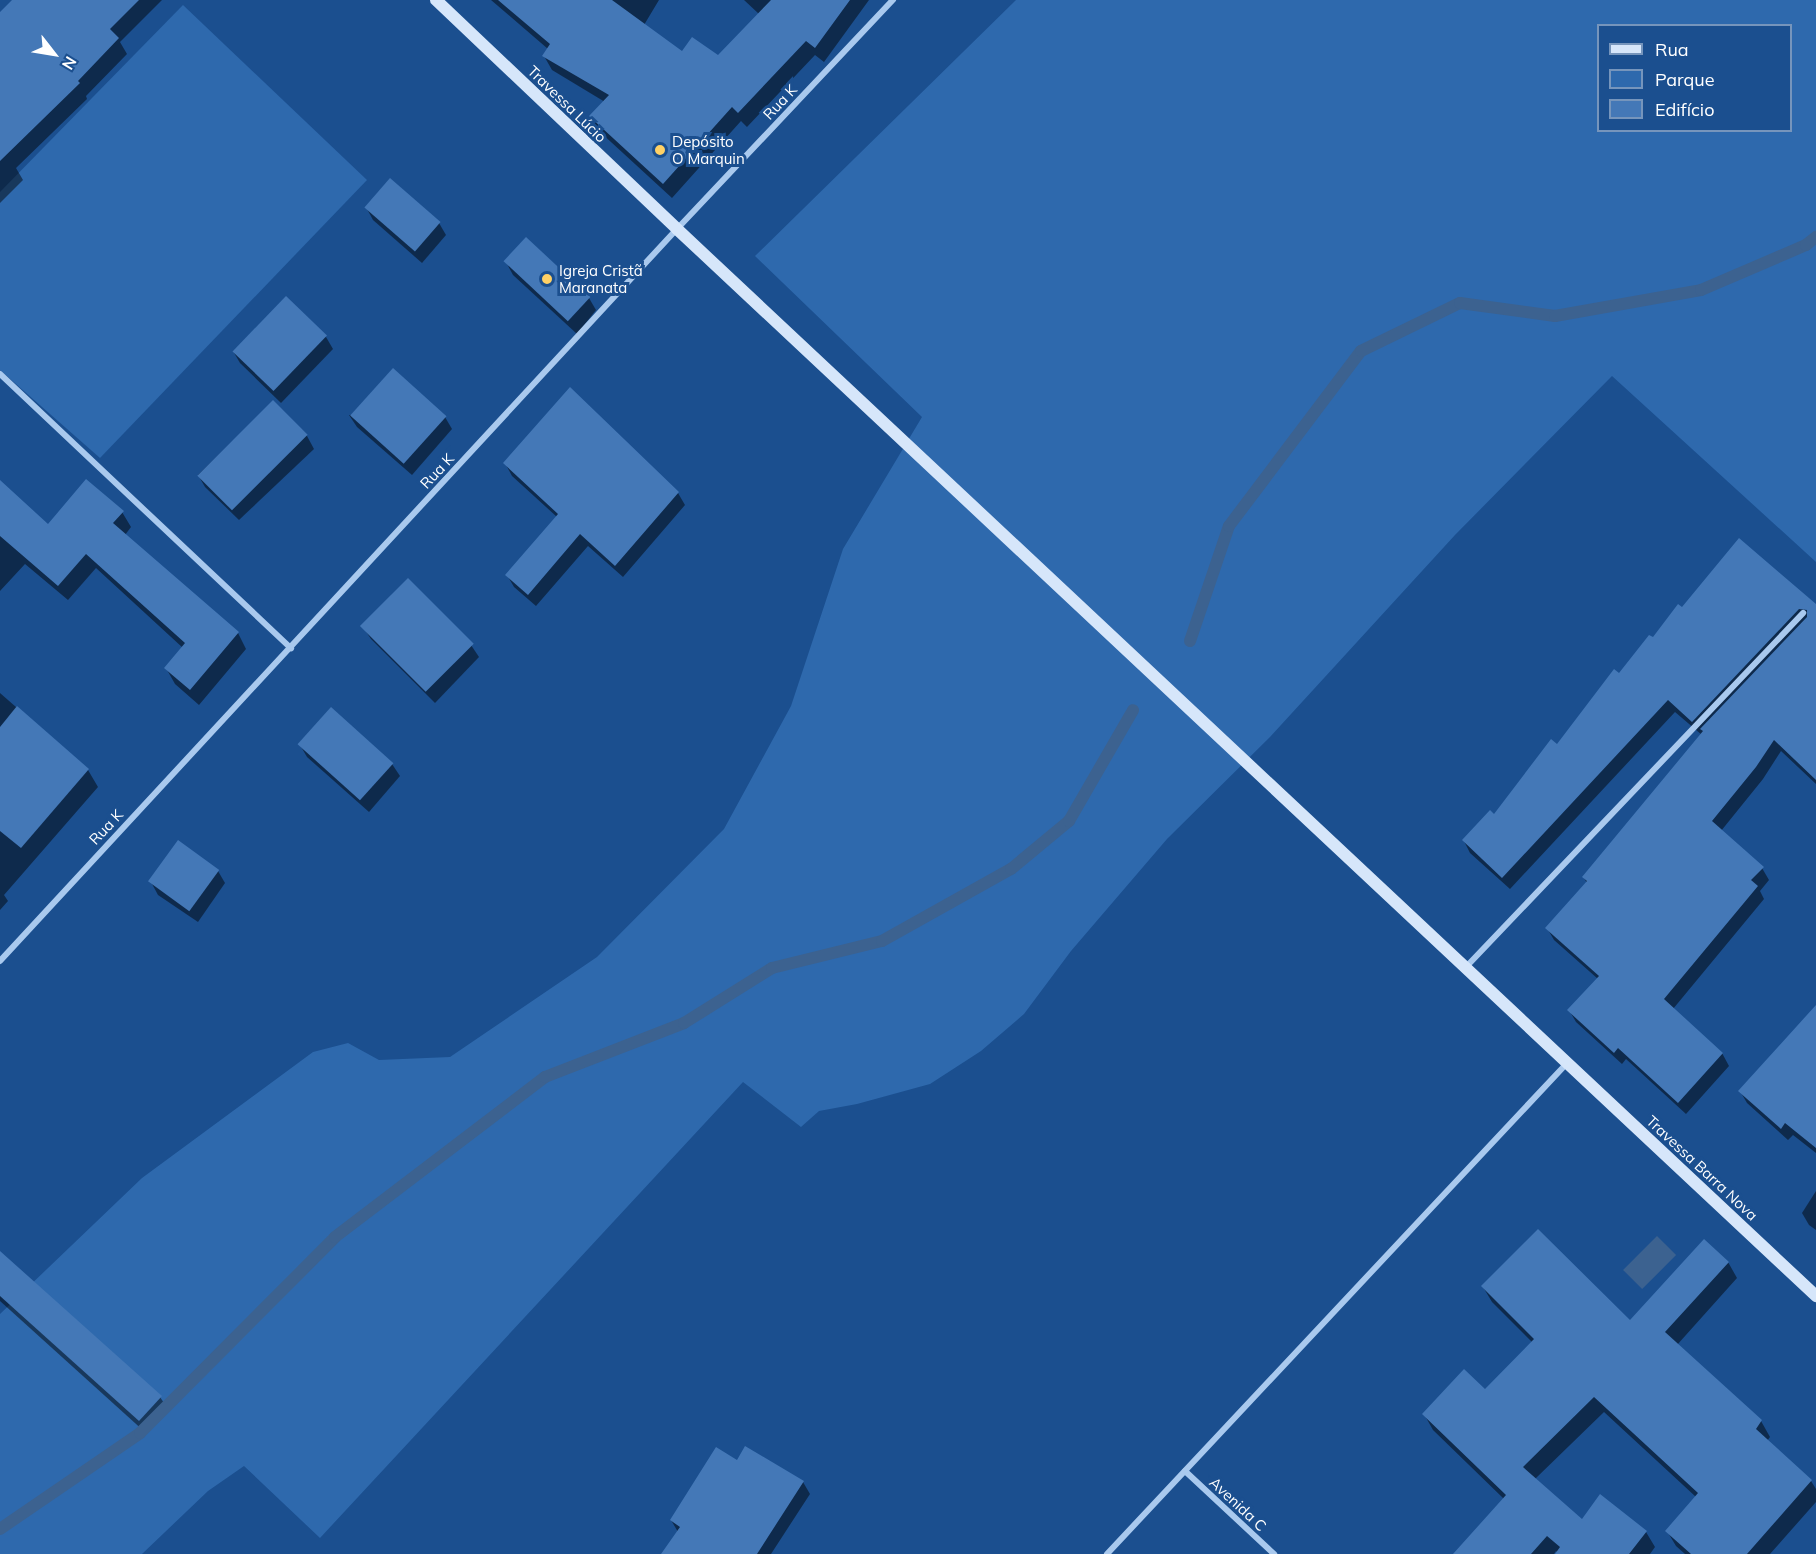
<!DOCTYPE html>
<html>
<head>
<meta charset="utf-8">
<style>
	body { margin:0 }
	#map { position:relative; width:1816px; height:1554px; overflow:hidden; background:#1b4f8f; font-family:Mulish,sans-serif }
	div>[style] { position:absolute }
	.green>* { inset:0; background:#2e69ad }
	.water>* { inset:0; background:#3c6290; transform-origin:0 0 }
	.shadow>* { inset:0; background:#0007 }
	.stream>* { height:12px; margin:-6px; padding:0 6px; transform-origin:6px; border-radius:6px; background:#3c6290 }
	.building>* { inset:0; background:#4478b7; transform-origin:0 0 }
	.street>* { height:6px; margin:-3px; padding:0 3px; transform-origin:3px; border-radius:3px; background:#a9c9ee }
	.secondary>* { height:12px; margin:-6px; padding:0 6px; transform-origin:6px; border-radius:6px; background:#d6e6fa }
	.dots>* { width:16px; height:16px; translate:-50% -50%; box-sizing:border-box; border:3px solid #1b4f8f; border-radius:50% }
	span { translate:-50% -50%; white-space:nowrap; text-align:center; line-height:1.15; -webkit-text-stroke:6px #1b4f8f; paint-order:stroke }
	.street-label { font-size:15px; color:#fff }
	.poi-label { font-size:15px; color:#fff }
	.left { translate:0 -50%; text-align:left }
	.legend { position:absolute; left:1597px; top:24px; width:195px; height:108px; box-sizing:border-box; background:#1b4f8f; border:2px solid #7695bc; margin:0; padding:8px 10px; list-style:none; font-size:18px; color:#fff }
	.legend li { display:flex; align-items:center; gap:12px; height:30px }
	.legend b { width:30px; border:2px solid #7695bc }
	.north { position:absolute; left:24px; top:24px; width:60px; height:60px; -webkit-text-stroke:4px #1b4f8f; paint-order:stroke; rotate:121deg; font-size:16px; font-weight:700; line-height:24px; text-align:center; color:#fff }
	.north::after { content:''; display:block; margin:auto; width:21px; height:27px; background:#fff; clip-path:polygon(50% 0,100% 100%,50% 72%,0 100%) }
</style>
</head>
<body>
<div id="map">
	<div class="green">
		<i style="clip-path:polygon(evenodd,1016px 0,1816px 0,1816px 562px,1612px 376px,1455px 535px,1270px 737px,1167px 839px,1071px 951px,1024px 1014px,981px 1051px,930px 1084px,857px 1104px,819px 1111px,801px 1127px,743px 1082px,320px 1538px,244px 1466px,208px 1491px,142px 1554px,0 1554px,0 1314px,142px 1178px,313px 1052px,348px 1043px,379px 1060px,450px 1057px,597px 957px,724px 829px,791px 706px,843px 549px,922px 417px,755px 256px,1016px 0,1598px 26px,1790px 26px,1790px 130px,1598px 130px,1598px 26px)"></i>
		<i style="clip-path:polygon(183px 5px,367px 180px,100px 458px,0 370px,0 192px)"></i>
	</div>
	<div class="water">
		<i style="left:1657px;top:1236px;width:27px;height:48px;rotate:45deg"></i>
	</div>
	<div class="shadow">
		<i style="clip-path:polygon(14px 0,162px 0,120px 42px,127px 54px,86px 96px,87px 99px,16px 168px,23px 180px,0 203px,0 19px)"></i>
		<i style="clip-path:polygon(491px 0,659px 0,644px 25px,683px 53px,718px 57px,759px 14px,744px 0,869px 0,824px 62px,815px 55px,747px 127px,741px 121px,672px 198px,599px 131px,591px 116px,605px 102px,552px 70px,544px 56px,548px 49px)"></i>
		<i style="clip-path:polygon(366px 207px,439px 223px,446px 235px,422px 263px,373px 220px)"></i>
		<i style="clip-path:polygon(506px 262px,589px 298px,596px 310px,577px 334px,513px 275px)"></i>
		<i style="clip-path:polygon(326px 337px,333px 349px,281px 403px,240px 363px,233px 351px)"></i>
		<i style="clip-path:polygon(273px 402px,307px 436px,314px 449px,239px 520px,205px 487px,198px 475px)"></i>
		<i style="clip-path:polygon(349px 415px,445px 417px,452px 429px,412px 475px,357px 427px)"></i>
		<i style="clip-path:polygon(505px 463px,678px 493px,685px 505px,623px 577px,588px 546px,536px 606px,514px 587px,507px 575px,557px 517px,512px 476px)"></i>
		<i style="clip-path:polygon(0 482px,48px 526px,122px 512px,131px 527px,125px 535px,238px 633px,246px 649px,199px 705px,175px 684px,166px 668px,183px 648px,96px 568px,68px 600px,25px 564px,0 591px)"></i>
		<i style="clip-path:polygon(1816px 606px,1816px 784px,1781px 751px,1763px 779px,1721px 831px,1762px 868px,1769px 880px,1760px 891px,1764px 899px,1673px 1009px,1722px 1053px,1729px 1066px,1686px 1114px,1626px 1059px,1622px 1064px,1576px 1022px,1569px 1010px,1598px 979px,1554px 940px,1547px 928px,1587px 883px,1584px 878px,1702px 735px,1675px 712px,1510px 889px,1470px 853px,1464px 841px,1494px 816px,1682px 609px)"></i>
		<i style="clip-path:polygon(363px 627px,471px 645px,479px 657px,435px 703px,371px 639px)"></i>
		<i style="clip-path:polygon(0 693px,88px 770px,98px 787px,4px 895px,8px 901px,0 910px)"></i>
		<i style="clip-path:polygon(300px 745px,392px 764px,400px 776px,369px 812px,307px 757px)"></i>
		<i style="clip-path:polygon(218px 871px,225px 883px,198px 922px,158px 895px,151px 882px)"></i>
		<i style="clip-path:polygon(1816px 1007px,1816px 1153px,1793px 1135px,1788px 1140px,1747px 1103px,1740px 1091px)"></i>
		<i style="clip-path:polygon(1816px 1191px,1816px 1230px,1809px 1225px,1802px 1213px)"></i>
		<i style="clip-path:polygon(0 1253px,160px 1397px,168px 1409px,146px 1433px,0 1301px)"></i>
		<i style="clip-path:polygon(1728px 1262px,1737px 1278px,1677px 1345px,1761px 1421px,1770px 1437px,1767px 1441px,1811px 1481px,1816px 1489px,1816px 1502px,1770px 1554px,1685px 1554px,1676px 1546px,1667px 1531px,1696px 1497px,1604px 1412px,1535px 1479px,1582px 1521px,1646px 1532px,1655px 1547px,1650px 1554px,1560px 1554px,1556px 1551px,1554px 1554px,1493px 1554px,1504px 1499px,1433px 1430px,1424px 1414px,1485px 1392px,1533px 1343px,1492px 1302px,1483px 1287px,1630px 1322px)"></i>
		<i style="clip-path:polygon(803px 1482px,810px 1494px,771px 1554px,672px 1554px,678px 1532px,671px 1520px)"></i>
	</div>
	<div class="stream">
		<i style="left:1190px;top:641px;width:121px;rotate:-71.3deg"></i>
		<i style="left:1229px;top:526px;width:219px;rotate:-53deg"></i>
		<i style="left:1361px;top:351px;width:110px;rotate:-25.9deg"></i>
		<i style="left:1460px;top:303px;width:96px;rotate:7.8deg"></i>
		<i style="left:1555px;top:316px;width:148px;rotate:-10.1deg"></i>
		<i style="left:1701px;top:290px;width:114px;rotate:-23.2deg"></i>
		<i style="left:1806px;top:245px;width:13px;rotate:-39deg"></i>
		<i style="left:0;top:1529px;width:170px;rotate:-34.4deg"></i>
		<i style="left:140px;top:1433px;width:276px;rotate:-45.1deg"></i>
		<i style="left:335px;top:1237px;width:264px;rotate:-37.3deg"></i>
		<i style="left:545px;top:1077px;width:149px;rotate:-21.2deg"></i>
		<i style="left:684px;top:1023px;width:104px;rotate:-32deg"></i>
		<i style="left:772px;top:968px;width:113px;rotate:-13.8deg"></i>
		<i style="left:882px;top:941px;width:148px;rotate:-29.2deg"></i>
		<i style="left:1011px;top:869px;width:75px;rotate:-39.6deg"></i>
		<i style="left:1069px;top:821px;width:128px;rotate:-60deg"></i>
	</div>
	<div class="building">
		<i style="clip-path:polygon(12px 0,139px 0,110px 29px,119px 38px,78px 81px,80px 83px,0 161px,0 12px)"></i>
		<i style="clip-path:polygon(498px 0,612px 0,682px 51px,692px 37px,718px 55px,771px 0,850px 0,815px 48px,806px 41px,738px 113px,732px 107px,663px 184px,589px 116px,609px 95px,542px 56px,550px 44px)"></i>
		<i style="left:390px;top:178px;width:67px;height:39px;rotate:41deg"></i>
		<i style="left:526px;top:237px;width:88px;height:33px;rotate:43deg"></i>
		<i style="left:286px;top:296px;width:57px;height:77px;rotate:44deg"></i>
		<i style="left:393px;top:368px;width:72px;height:64px;rotate:42deg"></i>
		<i style="clip-path:polygon(570px 387px,679px 492px,615px 566px,580px 534px,528px 595px,505px 575px,558px 514px,503px 463px)"></i>
		<i style="left:273px;top:400px;width:49px;height:107px;rotate:45deg"></i>
		<i style="clip-path:polygon(86px 479px,124px 511px,113px 523px,239px 632px,190px 690px,164px 668px,185px 643px,86px 554px,58px 586px,0 536px,0 480px,48px 524px)"></i>
		<i style="clip-path:polygon(1739px 538px,1816px 604px,1816px 780px,1774px 740px,1756px 767px,1712px 821px,1764px 867px,1751px 880px,1758px 886px,1664px 999px,1723px 1053px,1678px 1103px,1618px 1048px,1614px 1053px,1567px 1010px,1599px 976px,1545px 928px,1587px 881px,1582px 877px,1703px 731px,1700px 729px,1807px 617px,1807px 610px,1799px 609px,1692px 722px,1668px 700px,1502px 878px,1462px 840px,1490px 810px,1494px 814px,1551px 739px,1557px 744px,1614px 669px,1619px 673px,1649px 635px,1653px 637px,1678px 604px,1682px 607px)"></i>
		<i style="left:408px;top:578px;width:93px;height:68px;rotate:45deg"></i>
		<i style="clip-path:polygon(17px 706px,89px 769px,21px 848px,0 831px,0 727px)"></i>
		<i style="left:331px;top:707px;width:84px;height:50px;rotate:42deg"></i>
		<i style="left:178px;top:840px;width:51px;height:51px;rotate:36deg"></i>
		<i style="clip-path:polygon(1816px 1005px,1816px 1148px,1785px 1123px,1781px 1129px,1738px 1091px)"></i>
		<i style="clip-path:polygon(1538px 1229px,1630px 1320px,1704px 1239px,1729px 1262px,1665px 1332px,1762px 1420px,1756px 1429px,1812px 1480px,1747px 1554px,1691px 1554px,1665px 1531px,1698px 1493px,1594px 1397px,1523px 1467px,1582px 1519px,1600px 1494px,1647px 1531px,1629px 1554px,1555px 1554px,1560px 1547px,1547px 1536px,1531px 1554px,1453px 1554px,1506px 1495px,1422px 1414px,1464px 1369px,1485px 1389px,1534px 1339px,1481px 1286px)"></i>
		<i style="clip-path:polygon(0 1251px,162px 1396px,139px 1421px,0 1296px)"></i>
		<i style="clip-path:polygon(745px 1446px,804px 1481px,757px 1554px,661px 1554px,680px 1527px,670px 1520px,716px 1447px,737px 1460px)"></i>
	</div>
	<div class="street">
		<i style="left:0;top:374px;width:400px;rotate:43.3deg"></i>
		<i style="left:0;top:961px;width:997px;rotate:-47.24deg"></i>
		<i style="left:677px;top:229px;width:315px;rotate:-46.7deg"></i>
		<i style="left:1466px;top:967px;width:489px;rotate:-46.4deg"></i>
		<i style="left:1185px;top:1471px;width:122px;rotate:43deg"></i>
		<i style="left:1107px;top:1554px;width:674px;rotate:-46.86deg"></i>
	</div>
	<div class="secondary">
		<i style="left:436px;top:0;width:332px;rotate:43.5deg"></i>
		<i style="left:677px;top:229px;width:1561px;rotate:43.13deg"></i>
	</div>
	<div class="dots">
		<i style="left:660px;top:150px;background:#ffd166"></i>
		<i style="left:547px;top:279px;background:#ffd166"></i>
	</div>
	<div class="street-label">
		<span style="left:780px;top:102px;rotate:-47deg">Rua K</span>
		<span style="left:567px;top:104px;rotate:44deg">Travessa Lúcio</span>
		<span style="left:437px;top:471px;rotate:-47deg">Rua K</span>
		<span style="left:106px;top:827px;rotate:-47deg">Rua K</span>
		<span style="left:1702px;top:1168px;rotate:43deg">Travessa Barra Nova</span>
		<span style="left:1238px;top:1504px;rotate:43deg">Avenida C</span>
	</div>
	<div class="poi-label">
		<span class="left" style="left:672px;top:150px">Depósito<br>O Marquin</span>
		<span class="left" style="left:559px;top:279px">Igreja Cristã<br>Maranata</span>
	</div>
	<ul class="legend">
	<li><b style="height:8px;background:#d6e6fa"></b>Rua</li>
	<li><b style="height:16px;background:#2e69ad"></b>Parque</li>
	<li><b style="height:16px;background:#4478b7"></b>Edifício</li>
	</ul>
	<div class="north">N</div>
</div>
</body>
</html>
